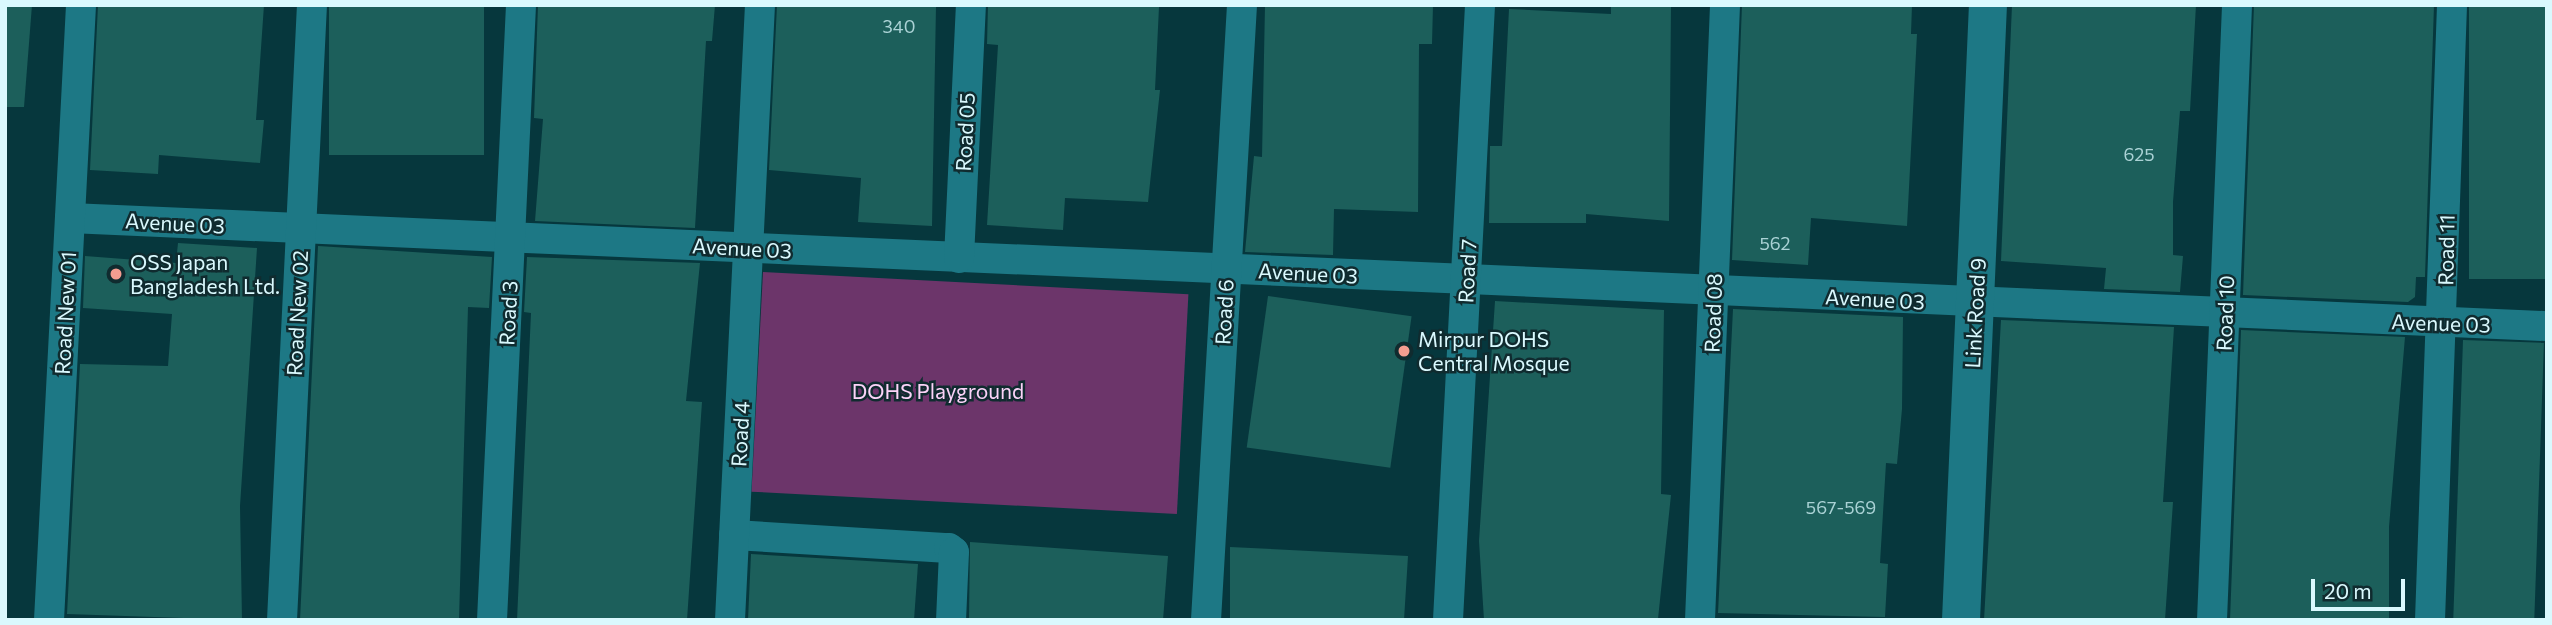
<!DOCTYPE html>
<html>
<head>
<meta charset="utf-8">
<style>
	body { margin:0 }
	#map { position:relative; width:2552px; height:625px; overflow:hidden; background:#06373d; font-family:Commissioner,sans-serif }
	div>[style] { position:absolute }
	.green>* { inset:0; background:#6c356a; transform-origin:0 0 }
	.building>* { inset:0; background:#1c5f5b; transform-origin:0 0 }
	.minor>* { height:30px; margin:-15px; padding:0 15px; transform-origin:15px; border-radius:15px; background:#1d7885 }
	.secondary>* { height:38px; margin:-19px; padding:0 19px; transform-origin:19px; border-radius:19px; background:#1d7885 }
	.dots>* { width:19px; height:19px; translate:-50% -50%; box-sizing:border-box; border:4px solid #102b2f; border-radius:50% }
	span { translate:-50% -50%; white-space:nowrap; text-align:center; line-height:1.15; -webkit-text-stroke:5px #102b2f; paint-order:stroke }
	.number-label { font-size:18px; color:#aad2d5 }
	.number-label span { -webkit-text-stroke-width:0 }
	.street-label { font-size:21px; color:#daf9fe }
	.poi-label { font-size:21px; color:#daf9fe }
	.left { translate:0 -50%; text-align:left }
	.park-label { font-size:21px; color:#fcd3f9 }
	.frame { position:absolute; inset:0; border:7px solid #daf9fe; pointer-events:none }
	.scale { position:absolute; left:2311px; top:579px; width:94px; height:32px; box-sizing:border-box; border:4px solid #daf9fe; border-top:0; padding-left:9px; font-size:21px; line-height:24px; white-space:nowrap; color:#daf9fe; -webkit-text-stroke:5px #102b2f; paint-order:stroke }
</style>
</head>
<body>
<div id="map">
	<div class="green">
		<i style="left:763px;top:272px;width:426px;height:220px;rotate:3deg"></i>
	</div>
	<div class="building">
		<i style="clip-path:polygon(5px 5px,32px 5px,24px 107px,5px 107px)"></i>
		<i style="clip-path:polygon(98px 5px,264px 5px,256px 120px,264px 120px,260px 163px,159px 155px,158px 174px,90px 170px)"></i>
		<i style="left:329px;top:5px;width:155px;height:150px"></i>
		<i style="clip-path:polygon(538px 5px,715px 5px,712px 41px,706px 41px,695px 228px,535px 221px,543px 119px,534px 118px)"></i>
		<i style="clip-path:polygon(777px 5px,936px 6px,932px 226px,858px 222px,861px 178px,769px 170px)"></i>
		<i style="clip-path:polygon(988px 5px,1159px 7px,1155px 90px,1160px 90px,1148px 202px,1065px 198px,1063px 230px,987px 225px,998px 45px,987px 44px)"></i>
		<i style="clip-path:polygon(1265px 5px,1433px 5px,1432px 44px,1419px 44px,1418px 212px,1334px 209px,1333px 255px,1245px 252px,1254px 156px,1262px 157px)"></i>
		<i style="clip-path:polygon(1611px 5px,1671px 5px,1669px 221px,1586px 214px,1586px 223px,1489px 223px,1490px 146px,1502px 146px,1509px 9px,1611px 14px)"></i>
		<i style="clip-path:polygon(1742px 5px,1912px 5px,1911px 34px,1917px 34px,1907px 226px,1811px 218px,1808px 265px,1732px 260px)"></i>
		<i style="clip-path:polygon(2012px 5px,2196px 5px,2190px 111px,2180px 111px,2173px 202px,2173px 255px,2183px 256px,2180px 292px,2104px 289px,2106px 268px,2001px 261px)"></i>
		<i style="clip-path:polygon(2254px 5px,2434px 5px,2425px 277px,2416px 277px,2415px 297px,2408px 302px,2243px 295px)"></i>
		<i style="left:2469px;top:5px;width:78px;height:274px"></i>
		<i style="clip-path:polygon(178px 243px,257px 248px,240px 506px,242px 620px,67px 614px,80px 364px,168px 366px,172px 314px,83px 308px,85px 256px,176px 263px)"></i>
		<i style="clip-path:polygon(318px 246px,492px 257px,489px 308px,468px 307px,459px 620px,300px 620px)"></i>
		<i style="clip-path:polygon(527px 257px,700px 263px,686px 401px,702px 402px,687px 620px,517px 620px,531px 313px,524px 312px)"></i>
		<i style="left:1268px;top:296px;width:145px;height:153px;rotate:8deg"></i>
		<i style="clip-path:polygon(1495px 301px,1664px 310px,1661px 494px,1671px 495px,1658px 619px,1484px 620px,1479px 541px)"></i>
		<i style="clip-path:polygon(1733px 309px,1903px 317px,1902px 409px,1897px 464px,1886px 463px,1880px 563px,1888px 564px,1885px 617px,1718px 613px)"></i>
		<i style="clip-path:polygon(2001px 320px,2174px 327px,2163px 502px,2173px 502px,2165px 620px,1984px 620px)"></i>
		<i style="clip-path:polygon(2241px 330px,2405px 337px,2389px 527px,2389px 620px,2230px 620px)"></i>
		<i style="left:2463px;top:340px;width:81px;height:280px;rotate:2deg"></i>
		<i style="clip-path:polygon(970px 542px,1168px 556px,1163px 620px,969px 620px)"></i>
		<i style="clip-path:polygon(1230px 547px,1408px 556px,1404px 620px,1230px 620px)"></i>
		<i style="clip-path:polygon(751px 554px,918px 564px,914px 620px,748px 620px)"></i>
	</div>
	<div class="minor">
		<i style="left:70px;top:218px;width:2479px;rotate:2.5deg"></i>
		<i style="left:959px;top:258px;width:253px;rotate:-87.3deg"></i>
		<i style="left:734px;top:535px;width:215px;rotate:3.5deg"></i>
		<i style="left:949px;top:548px;width:6px;rotate:39deg"></i>
		<i style="left:954px;top:552px;width:68px;rotate:92.5deg"></i>
		<i style="left:49px;top:620px;width:616px;rotate:-87.02deg"></i>
		<i style="left:282px;top:620px;width:616px;rotate:-87.21deg"></i>
		<i style="left:492px;top:620px;width:616px;rotate:-87.3deg"></i>
		<i style="left:730px;top:620px;width:616px;rotate:-87.21deg"></i>
		<i style="left:1206px;top:620px;width:616px;rotate:-86.65deg"></i>
		<i style="left:1448px;top:620px;width:616px;rotate:-87.02deg"></i>
		<i style="left:1700px;top:620px;width:616px;rotate:-87.67deg"></i>
		<i style="left:2212px;top:620px;width:616px;rotate:-87.67deg"></i>
		<i style="left:2430px;top:620px;width:615px;rotate:-87.95deg"></i>
	</div>
	<div class="secondary">
		<i style="left:1961px;top:620px;width:616px;rotate:-87.49deg"></i>
	</div>
	<div class="dots">
		<i style="left:116px;top:274px;background:#f59d90"></i>
		<i style="left:1404px;top:351px;background:#f59d90"></i>
	</div>
	<div class="number-label">
		<span style="left:899px;top:26px">340</span>
		<span style="left:2139px;top:154px">625</span>
		<span style="left:1775px;top:243px">562</span>
		<span style="left:1841px;top:507px">567-569</span>
	</div>
	<div class="street-label">
		<span style="left:965px;top:132px;rotate:-87deg">Road 05</span>
		<span style="left:175px;top:223px;rotate:3deg">Avenue 03</span>
		<span style="left:742px;top:248px;rotate:3deg">Avenue 03</span>
		<span style="left:2446px;top:250px;rotate:-89deg">Road 11</span>
		<span style="left:1467px;top:271px;rotate:-87deg">Road 7</span>
		<span style="left:1308px;top:273px;rotate:3deg">Avenue 03</span>
		<span style="left:1875px;top:299px;rotate:3deg">Avenue 03</span>
		<span style="left:1224px;top:312px;rotate:-87deg">Road 6</span>
		<span style="left:65px;top:313px;rotate:-87deg">Road New 01</span>
		<span style="left:297px;top:313px;rotate:-87deg">Road New 02</span>
		<span style="left:508px;top:313px;rotate:-87deg">Road 3</span>
		<span style="left:1713px;top:313px;rotate:-88deg">Road 08</span>
		<span style="left:1975px;top:313px;rotate:-87deg">Link Road 9</span>
		<span style="left:2225px;top:313px;rotate:-88deg">Road 10</span>
		<span style="left:2441px;top:323px;rotate:2deg">Avenue 03</span>
		<span style="left:740px;top:434px;rotate:-87deg">Road 4</span>
	</div>
	<div class="poi-label">
		<span class="left" style="left:130px;top:274px">OSS Japan<br>Bangladesh Ltd.</span>
		<span class="left" style="left:1418px;top:351px">Mirpur DOHS<br>Central Mosque</span>
	</div>
	<div class="park-label">
		<span style="left:938px;top:391px">DOHS Playground</span>
	</div>
	<div class="frame"></div>
	<div class="scale">20 m</div>
</div>
</body>
</html>
